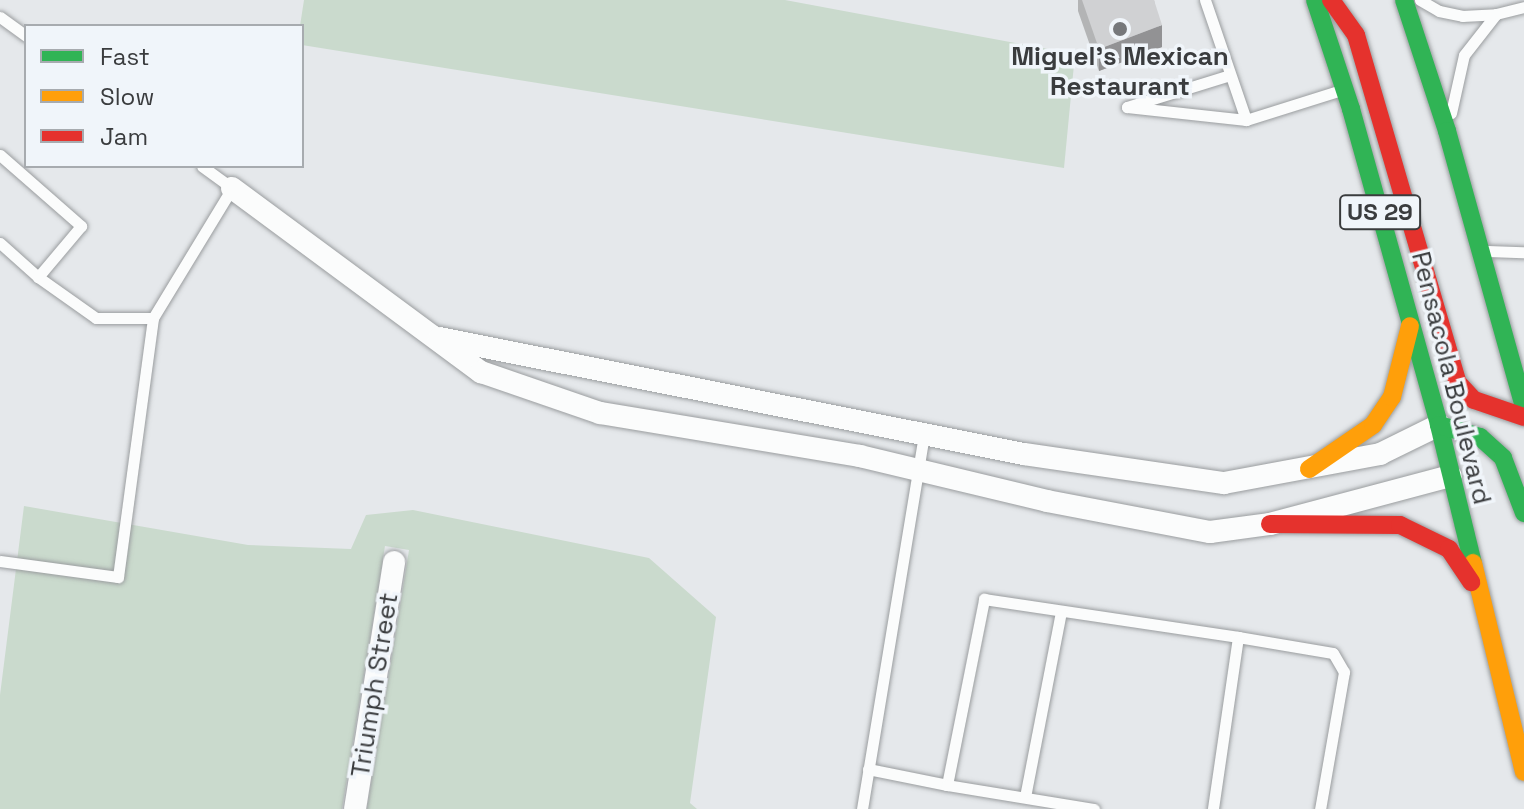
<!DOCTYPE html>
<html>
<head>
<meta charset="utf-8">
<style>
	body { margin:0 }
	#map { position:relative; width:1524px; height:809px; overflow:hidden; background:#e5e8eb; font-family:"Space Grotesk",sans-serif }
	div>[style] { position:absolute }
	.green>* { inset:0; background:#cadacd }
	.roads { filter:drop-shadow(0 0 2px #9a9d9f) drop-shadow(0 0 2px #9a9d9f) }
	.lane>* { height:11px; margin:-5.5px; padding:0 5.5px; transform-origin:5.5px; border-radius:5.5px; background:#fbfcfc }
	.street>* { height:22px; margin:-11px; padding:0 11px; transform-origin:11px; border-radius:11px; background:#fbfcfc }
	.fast>* { height:18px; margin:-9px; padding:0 9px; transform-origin:9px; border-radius:9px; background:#30b455 }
	.slow>* { height:18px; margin:-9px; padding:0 9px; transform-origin:9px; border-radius:9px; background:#ff9f0a }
	.jam>* { height:18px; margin:-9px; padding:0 9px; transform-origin:9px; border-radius:9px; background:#e5322d }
	.wall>* { inset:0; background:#b3b4b5 }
	.shaded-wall>* { inset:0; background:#929294 }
	.building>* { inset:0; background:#d0d1d3 }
	.dots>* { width:22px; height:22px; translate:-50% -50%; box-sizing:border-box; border:4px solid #f0f5fa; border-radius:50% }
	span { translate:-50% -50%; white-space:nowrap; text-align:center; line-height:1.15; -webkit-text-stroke:7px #f0f5fa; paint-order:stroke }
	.shield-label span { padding:2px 6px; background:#f0f5fa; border:2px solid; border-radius:6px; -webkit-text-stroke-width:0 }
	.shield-label { font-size:24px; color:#3a3c3e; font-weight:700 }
	.poi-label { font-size:26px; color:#3a3c3e; font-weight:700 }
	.street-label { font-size:26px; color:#3a3c3e }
	.legend { position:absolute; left:24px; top:24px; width:280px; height:144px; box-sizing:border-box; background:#f0f5fa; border:2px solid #a7abaf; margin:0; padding:10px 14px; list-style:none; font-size:24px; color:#3a3c3e }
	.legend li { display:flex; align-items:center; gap:16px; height:40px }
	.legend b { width:40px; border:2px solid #a7abaf }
</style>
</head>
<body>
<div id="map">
	<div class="green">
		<i style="clip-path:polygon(304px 0,785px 0,1075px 54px,1064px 168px,302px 45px,300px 26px)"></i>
		<i style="clip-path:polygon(24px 506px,248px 545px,351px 549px,366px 515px,413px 510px,649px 558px,716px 617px,690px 803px,697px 809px,367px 809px,409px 550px,385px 546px,342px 809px,0 809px,0 695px)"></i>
	</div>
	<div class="roads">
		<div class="lane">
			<i style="left:1205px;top:0;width:127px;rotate:71.1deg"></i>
			<i style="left:1246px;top:120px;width:100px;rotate:-17.5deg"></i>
			<i style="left:1420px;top:0;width:22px;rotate:30deg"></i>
			<i style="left:1439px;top:11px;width:24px;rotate:12deg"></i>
			<i style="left:1462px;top:16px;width:34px;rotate:-3deg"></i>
			<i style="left:1496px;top:14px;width:29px;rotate:-14deg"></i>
			<i style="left:0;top:17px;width:32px;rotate:36deg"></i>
			<i style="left:1230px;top:75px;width:108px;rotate:162.7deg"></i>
			<i style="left:1127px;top:107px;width:120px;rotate:6.2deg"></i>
			<i style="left:1451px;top:113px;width:59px;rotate:-77.4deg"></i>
			<i style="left:1464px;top:55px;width:52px;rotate:-52deg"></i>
			<i style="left:0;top:155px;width:108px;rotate:41.2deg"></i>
			<i style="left:81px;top:226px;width:67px;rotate:130.1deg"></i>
			<i style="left:0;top:243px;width:51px;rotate:41.8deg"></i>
			<i style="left:38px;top:277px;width:71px;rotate:35.3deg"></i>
			<i style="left:96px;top:318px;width:57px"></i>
			<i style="left:1486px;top:251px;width:38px;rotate:2deg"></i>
			<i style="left:0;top:561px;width:119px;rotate:7.7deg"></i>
			<i style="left:118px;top:577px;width:261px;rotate:-82.3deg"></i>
			<i style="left:153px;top:318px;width:152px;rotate:-58.7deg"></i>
			<i style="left:232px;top:188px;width:37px;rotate:-144deg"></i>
			<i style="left:1238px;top:637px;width:96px;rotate:9.6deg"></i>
			<i style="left:1333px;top:653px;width:22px;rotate:60deg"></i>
			<i style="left:1344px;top:672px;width:139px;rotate:99.9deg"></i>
			<i style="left:868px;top:769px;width:81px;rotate:11.4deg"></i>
			<i style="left:947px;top:785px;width:190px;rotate:-78.7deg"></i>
			<i style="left:984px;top:599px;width:257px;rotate:8.5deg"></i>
			<i style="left:1238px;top:637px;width:174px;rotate:98.3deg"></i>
			<i style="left:947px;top:785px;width:149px;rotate:9.3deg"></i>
			<i style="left:1025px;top:797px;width:189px;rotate:-79deg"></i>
			<i style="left:862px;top:809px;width:380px;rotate:-80.6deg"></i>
		</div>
		<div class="street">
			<i style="left:232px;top:188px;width:310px;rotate:36.5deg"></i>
			<i style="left:481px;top:372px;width:126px;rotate:19deg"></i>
			<i style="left:600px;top:413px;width:264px;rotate:9.4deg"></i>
			<i style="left:860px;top:456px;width:192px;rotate:13.5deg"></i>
			<i style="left:1047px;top:501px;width:166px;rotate:10.8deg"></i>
			<i style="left:1210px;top:532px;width:61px;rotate:-7.6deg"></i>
			<i style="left:1270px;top:524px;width:187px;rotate:-14.9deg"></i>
			<i style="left:439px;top:338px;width:596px;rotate:11.22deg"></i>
			<i style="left:1024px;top:454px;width:202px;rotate:8.3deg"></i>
			<i style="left:1224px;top:483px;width:159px;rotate:-10.5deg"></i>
			<i style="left:1380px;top:454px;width:66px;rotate:-26.2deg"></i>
			<i style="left:355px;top:809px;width:250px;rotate:-81deg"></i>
		</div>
		<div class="fast">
			<i style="left:1315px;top:0;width:115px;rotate:71.7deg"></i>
			<i style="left:1351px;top:109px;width:328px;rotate:74.4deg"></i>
			<i style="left:1439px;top:425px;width:142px;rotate:76.2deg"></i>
			<i style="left:1404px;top:0;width:138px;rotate:71.8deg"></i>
			<i style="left:1447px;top:131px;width:286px;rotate:74.4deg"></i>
			<i style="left:1439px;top:425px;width:43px;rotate:16.3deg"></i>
			<i style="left:1480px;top:437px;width:31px;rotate:42deg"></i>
			<i style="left:1503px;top:458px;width:59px;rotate:69.1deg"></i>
		</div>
		<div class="slow">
			<i style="left:1309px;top:469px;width:78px;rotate:-34.5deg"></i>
			<i style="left:1373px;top:425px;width:34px;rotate:-56deg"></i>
			<i style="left:1392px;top:397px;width:73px;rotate:-75.8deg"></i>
			<i style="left:1473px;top:563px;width:215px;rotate:76.3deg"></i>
		</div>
		<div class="jam">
			<i style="left:1331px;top:0;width:43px;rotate:54.5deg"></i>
			<i style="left:1356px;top:35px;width:363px;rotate:73.7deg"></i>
			<i style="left:1458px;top:383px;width:23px;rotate:47deg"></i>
			<i style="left:1474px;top:400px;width:53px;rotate:18.8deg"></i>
			<i style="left:1270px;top:524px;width:130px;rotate:0.4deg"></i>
			<i style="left:1400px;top:525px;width:55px;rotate:26.1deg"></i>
			<i style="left:1449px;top:549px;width:40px;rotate:56deg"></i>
		</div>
	</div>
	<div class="wall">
		<i style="clip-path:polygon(1078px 0,1154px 0,1162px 47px,1099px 71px,1078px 11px)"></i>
	</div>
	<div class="shaded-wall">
		<i style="clip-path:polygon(1162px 25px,1162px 47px,1099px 71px,1099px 49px)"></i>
	</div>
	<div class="building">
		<i style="clip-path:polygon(1082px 0,1154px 0,1162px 25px,1099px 49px)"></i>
	</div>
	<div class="dots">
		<i style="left:1120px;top:29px;background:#76787b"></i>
	</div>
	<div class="shield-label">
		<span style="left:1380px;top:212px">US 29</span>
	</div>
	<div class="poi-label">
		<span style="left:1120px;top:72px">Miguel's Mexican<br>Restaurant</span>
	</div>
	<div class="street-label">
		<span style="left:1451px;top:378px;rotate:76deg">Pensacola Boulevard</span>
		<span style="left:375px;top:685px;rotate:-81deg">Triumph Street</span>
	</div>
	<ul class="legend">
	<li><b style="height:10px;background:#30b455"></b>Fast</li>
	<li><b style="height:10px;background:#ff9f0a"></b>Slow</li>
	<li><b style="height:10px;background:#e5322d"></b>Jam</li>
	</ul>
</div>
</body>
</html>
